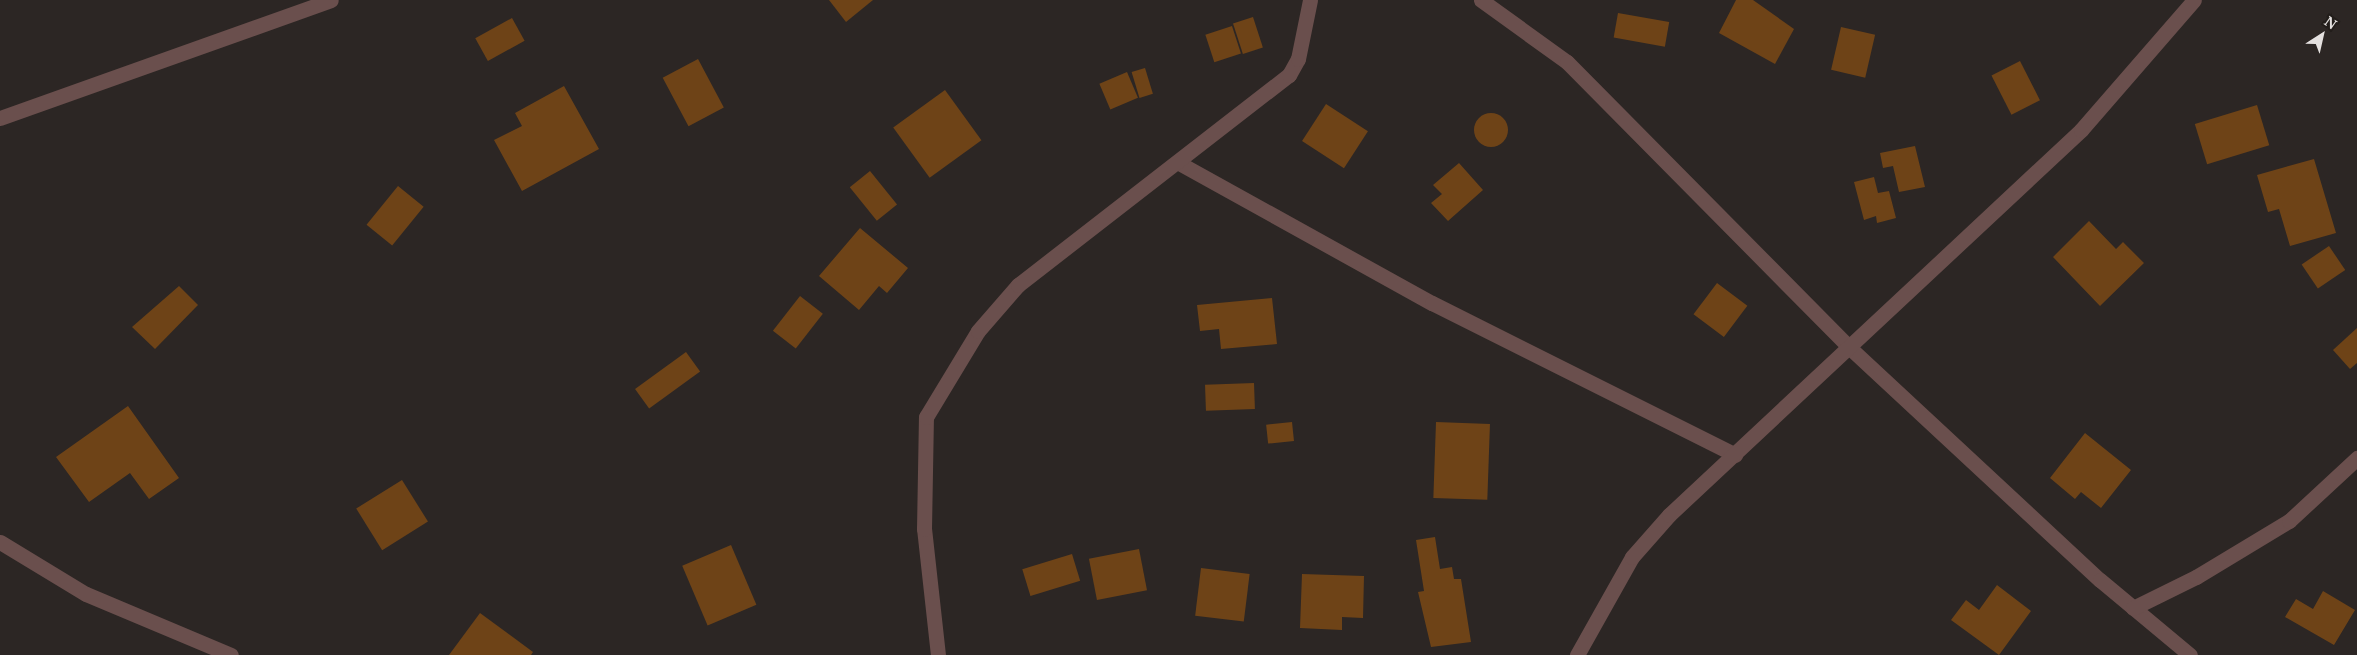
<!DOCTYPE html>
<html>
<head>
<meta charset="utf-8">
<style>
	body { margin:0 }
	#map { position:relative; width:2357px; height:655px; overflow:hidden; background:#2c2624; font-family:"Noto Serif",serif }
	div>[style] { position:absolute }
	.building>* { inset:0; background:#6e4317; transform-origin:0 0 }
	.round { border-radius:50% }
	.service>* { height:15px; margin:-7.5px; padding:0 7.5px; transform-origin:7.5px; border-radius:7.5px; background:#6a4f4d }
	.minor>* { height:15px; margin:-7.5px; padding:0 7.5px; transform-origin:7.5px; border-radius:7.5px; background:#6a4f4d }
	span { translate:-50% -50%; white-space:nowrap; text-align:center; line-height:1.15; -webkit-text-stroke:4px #221d1a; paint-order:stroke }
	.north { position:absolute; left:2297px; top:10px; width:50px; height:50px; -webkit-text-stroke:4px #221d1a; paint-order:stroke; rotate:35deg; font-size:14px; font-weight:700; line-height:20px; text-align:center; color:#e4e0df }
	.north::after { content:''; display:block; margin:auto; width:18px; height:22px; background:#e4e0df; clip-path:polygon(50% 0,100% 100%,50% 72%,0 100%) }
</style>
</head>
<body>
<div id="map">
	<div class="building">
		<i style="clip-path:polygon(829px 0,873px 0,846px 22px)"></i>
		<i style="clip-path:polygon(1736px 0,1753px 0,1794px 29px,1775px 64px,1719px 33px)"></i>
		<i style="left:1618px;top:13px;width:52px;height:25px;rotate:10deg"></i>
		<i style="left:1253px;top:17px;width:32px;height:21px;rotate:72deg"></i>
		<i style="left:512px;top:18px;width:26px;height:42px;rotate:61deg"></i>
		<i style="left:1232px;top:26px;width:29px;height:28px;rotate:72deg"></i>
		<i style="left:1841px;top:27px;width:35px;height:44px;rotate:13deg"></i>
		<i style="left:698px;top:59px;width:55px;height:40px;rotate:62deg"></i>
		<i style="left:2020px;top:61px;width:44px;height:32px;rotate:63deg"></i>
		<i style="left:1145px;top:68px;width:27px;height:14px;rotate:73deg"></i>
		<i style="left:1127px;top:72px;width:28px;height:30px;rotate:67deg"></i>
		<i style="clip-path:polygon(564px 86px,599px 149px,522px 191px,494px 140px,522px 126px,515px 113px)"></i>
		<i style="left:945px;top:90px;width:62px;height:64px;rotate:54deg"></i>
		<i style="left:1326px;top:104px;width:50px;height:44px;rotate:33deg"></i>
		<i style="left:2257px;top:105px;width:42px;height:65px;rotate:73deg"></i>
		<i class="round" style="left:1474px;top:113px;width:34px;height:34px"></i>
		<i style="clip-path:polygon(1915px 146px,1925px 187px,1899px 192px,1893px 166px,1883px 168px,1880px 153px)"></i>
		<i style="clip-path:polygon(2314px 159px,2336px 233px,2290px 246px,2279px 209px,2268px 212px,2257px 175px)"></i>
		<i style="clip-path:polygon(1459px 163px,1483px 190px,1448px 221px,1431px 203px,1442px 194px,1433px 185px)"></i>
		<i style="left:870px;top:171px;width:43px;height:26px;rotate:51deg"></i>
		<i style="clip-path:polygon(1874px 177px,1878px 193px,1889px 191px,1896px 218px,1877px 223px,1876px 216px,1864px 220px,1854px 182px)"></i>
		<i style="left:398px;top:186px;width:33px;height:50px;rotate:39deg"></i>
		<i style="clip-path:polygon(2089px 221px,2116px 249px,2123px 242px,2144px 263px,2100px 306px,2053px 257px)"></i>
		<i style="clip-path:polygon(860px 228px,908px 268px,887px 293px,879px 286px,859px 310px,819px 276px)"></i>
		<i style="left:2329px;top:246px;width:29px;height:33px;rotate:56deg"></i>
		<i style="left:1717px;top:283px;width:38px;height:39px;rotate:37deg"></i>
		<i style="clip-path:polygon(179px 286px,198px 305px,155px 349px,132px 327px)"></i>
		<i style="left:800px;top:296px;width:29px;height:44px;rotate:38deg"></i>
		<i style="clip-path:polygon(1272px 298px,1277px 344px,1221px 349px,1219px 329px,1200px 331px,1197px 305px)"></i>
		<i style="clip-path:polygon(2357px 328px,2357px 363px,2350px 369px,2333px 350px)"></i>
		<i style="left:686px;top:352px;width:24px;height:63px;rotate:54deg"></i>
		<i style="left:1254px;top:383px;width:26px;height:49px;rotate:88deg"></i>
		<i style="clip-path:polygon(128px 406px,179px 478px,149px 499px,130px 473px,89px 502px,56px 457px)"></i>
		<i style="left:1292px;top:422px;width:19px;height:26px;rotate:84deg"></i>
		<i style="left:1436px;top:422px;width:54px;height:76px;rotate:2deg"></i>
		<i style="clip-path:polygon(2085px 433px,2131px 470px,2101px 508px,2081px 492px,2075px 499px,2050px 478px)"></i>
		<i style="left:402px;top:480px;width:49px;height:54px;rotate:58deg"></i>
		<i style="clip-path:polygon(1435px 537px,1440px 569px,1452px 567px,1454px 579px,1461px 579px,1471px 642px,1431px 647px,1418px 592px,1424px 591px,1416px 540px)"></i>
		<i style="left:731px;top:545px;width:65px;height:53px;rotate:67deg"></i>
		<i style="left:1139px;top:549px;width:42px;height:51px;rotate:79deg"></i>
		<i style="left:1072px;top:554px;width:28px;height:52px;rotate:73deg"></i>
		<i style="left:1201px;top:568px;width:49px;height:48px;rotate:7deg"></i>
		<i style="clip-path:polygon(1302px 574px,1364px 576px,1363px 618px,1342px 617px,1342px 630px,1300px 628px)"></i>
		<i style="clip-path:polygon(1997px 585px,2031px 611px,1999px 655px,1951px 620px,1966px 600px,1979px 610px)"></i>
		<i style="clip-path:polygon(2323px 591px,2355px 610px,2334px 645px,2285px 617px,2296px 599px,2313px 609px)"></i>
		<i style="clip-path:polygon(480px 613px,533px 652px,531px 655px,449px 655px)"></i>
	</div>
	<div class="service">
		<i style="left:1179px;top:163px;width:289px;rotate:29deg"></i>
		<i style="left:1432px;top:303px;width:339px;rotate:26.6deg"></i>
	</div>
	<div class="minor">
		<i style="left:1481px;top:0;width:106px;rotate:35.8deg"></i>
		<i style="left:1567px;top:62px;width:402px;rotate:45.3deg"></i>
		<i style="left:1850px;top:348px;width:341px;rotate:42.9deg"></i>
		<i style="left:2100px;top:580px;width:117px;rotate:39.8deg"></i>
		<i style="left:0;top:118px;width:351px;rotate:-19.6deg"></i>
		<i style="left:0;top:542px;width:100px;rotate:31.2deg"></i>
		<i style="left:86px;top:594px;width:157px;rotate:22.8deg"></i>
		<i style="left:2133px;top:608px;width:70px;rotate:-26.2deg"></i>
		<i style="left:2196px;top:577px;width:109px;rotate:-31.1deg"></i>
		<i style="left:2289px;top:521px;width:93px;rotate:-42.8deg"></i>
		<i style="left:938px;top:655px;width:127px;rotate:-96.3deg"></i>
		<i style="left:924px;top:529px;width:112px;rotate:-89deg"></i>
		<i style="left:926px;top:417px;width:100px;rotate:-58.8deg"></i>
		<i style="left:978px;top:331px;width:61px;rotate:-49deg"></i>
		<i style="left:1018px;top:285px;width:343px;rotate:-37.8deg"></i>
		<i style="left:1289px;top:75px;width:18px;rotate:-61deg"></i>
		<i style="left:1298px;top:59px;width:60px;rotate:-78.5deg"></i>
		<i style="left:1577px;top:655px;width:112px;rotate:-60.7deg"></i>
		<i style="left:1632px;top:557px;width:56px;rotate:-48.6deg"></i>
		<i style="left:1669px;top:515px;width:564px;rotate:-43.06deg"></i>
		<i style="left:2081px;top:130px;width:172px;rotate:-49deg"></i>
	</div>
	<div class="north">N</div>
</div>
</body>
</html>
